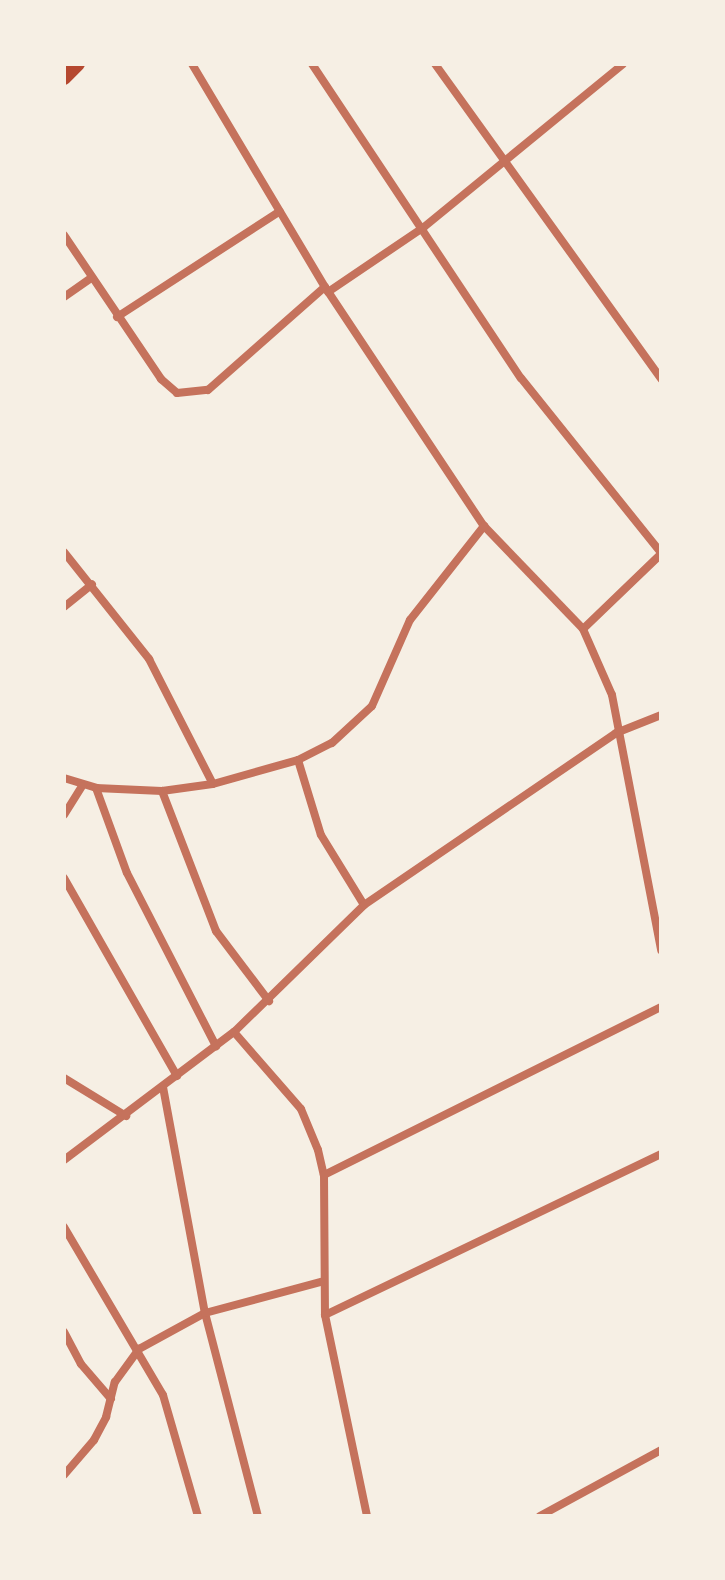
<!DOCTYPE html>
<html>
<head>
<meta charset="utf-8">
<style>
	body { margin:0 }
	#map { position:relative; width:725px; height:1580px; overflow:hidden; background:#f6efe4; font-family:"Asap Condensed",sans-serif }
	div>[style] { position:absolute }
	.minor>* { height:8px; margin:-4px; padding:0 4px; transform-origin:4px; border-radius:4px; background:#c5725c }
	.primary>* { height:14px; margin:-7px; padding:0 7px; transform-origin:7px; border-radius:7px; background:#b5482f }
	span { translate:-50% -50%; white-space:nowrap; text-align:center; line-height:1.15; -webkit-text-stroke:6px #f6efe4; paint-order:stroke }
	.frame { position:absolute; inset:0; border:66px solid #f6efe4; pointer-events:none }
</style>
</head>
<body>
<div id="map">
	<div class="minor">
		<i style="left:192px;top:64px;width:260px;rotate:59.2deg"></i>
		<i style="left:325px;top:287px;width:287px;rotate:56.4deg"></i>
		<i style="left:484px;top:526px;width:143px;rotate:46.1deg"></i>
		<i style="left:312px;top:64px;width:377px;rotate:56.4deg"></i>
		<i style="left:521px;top:378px;width:224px;rotate:51.3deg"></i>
		<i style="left:435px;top:64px;width:388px;rotate:54.3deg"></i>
		<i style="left:64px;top:235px;width:174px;rotate:56deg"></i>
		<i style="left:161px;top:379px;width:21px;rotate:41deg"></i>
		<i style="left:177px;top:393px;width:31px;rotate:-6deg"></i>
		<i style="left:208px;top:390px;width:156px;rotate:-41.4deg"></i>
		<i style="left:328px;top:292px;width:116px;rotate:-34.1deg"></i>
		<i style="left:424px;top:227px;width:257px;rotate:-39.3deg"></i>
		<i style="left:64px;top:297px;width:32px;rotate:-35deg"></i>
		<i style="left:117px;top:317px;width:194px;rotate:-33deg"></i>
		<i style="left:64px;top:552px;width:137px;rotate:51.5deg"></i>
		<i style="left:149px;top:659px;width:140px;rotate:62.9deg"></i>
		<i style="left:661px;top:554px;width:108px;rotate:136.1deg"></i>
		<i style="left:583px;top:629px;width:72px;rotate:66.3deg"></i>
		<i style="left:612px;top:695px;width:260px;rotate:79.1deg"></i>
		<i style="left:64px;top:607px;width:36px;rotate:-39deg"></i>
		<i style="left:298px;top:760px;width:78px;rotate:73deg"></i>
		<i style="left:321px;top:835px;width:82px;rotate:58.4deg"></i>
		<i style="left:64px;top:778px;width:34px;rotate:17deg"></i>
		<i style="left:96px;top:788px;width:66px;rotate:2.6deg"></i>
		<i style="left:162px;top:791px;width:51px;rotate:-7.8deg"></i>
		<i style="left:213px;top:784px;width:88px;rotate:-15.8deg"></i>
		<i style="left:298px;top:760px;width:38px;rotate:-27deg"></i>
		<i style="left:332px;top:743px;width:54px;rotate:-42.8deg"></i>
		<i style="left:372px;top:706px;width:94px;rotate:-66.2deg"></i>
		<i style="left:410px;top:620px;width:120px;rotate:-51.8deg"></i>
		<i style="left:96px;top:788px;width:90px;rotate:70deg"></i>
		<i style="left:127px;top:873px;width:195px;rotate:62.8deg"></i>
		<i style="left:162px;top:791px;width:150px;rotate:68.9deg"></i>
		<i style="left:216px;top:931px;width:88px;rotate:52.9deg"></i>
		<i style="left:64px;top:815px;width:34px;rotate:-58deg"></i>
		<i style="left:64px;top:878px;width:228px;rotate:60.3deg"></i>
		<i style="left:234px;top:1032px;width:102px;rotate:49deg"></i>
		<i style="left:301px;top:1109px;width:44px;rotate:67.5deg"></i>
		<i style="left:318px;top:1150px;width:26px;rotate:77deg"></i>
		<i style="left:324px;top:1175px;width:140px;rotate:89.6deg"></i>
		<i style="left:325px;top:1315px;width:205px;rotate:78.2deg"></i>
		<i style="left:64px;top:1078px;width:73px;rotate:31.5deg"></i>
		<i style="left:163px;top:1087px;width:230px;rotate:79.5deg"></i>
		<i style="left:205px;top:1313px;width:210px;rotate:75.4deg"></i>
		<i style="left:64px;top:1160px;width:213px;rotate:-37deg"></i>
		<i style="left:234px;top:1032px;width:182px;rotate:-44.3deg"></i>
		<i style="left:364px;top:905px;width:305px;rotate:-34.3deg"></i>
		<i style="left:616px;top:733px;width:48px;rotate:-21.8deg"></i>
		<i style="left:324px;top:1175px;width:377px;rotate:-26.5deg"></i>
		<i style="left:64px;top:1227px;width:195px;rotate:59.5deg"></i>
		<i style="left:163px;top:1395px;width:126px;rotate:73.9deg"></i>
		<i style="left:325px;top:1315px;width:373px;rotate:-25.6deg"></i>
		<i style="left:64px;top:1332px;width:36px;rotate:62deg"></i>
		<i style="left:81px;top:1364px;width:46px;rotate:49.4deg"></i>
		<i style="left:64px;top:1475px;width:46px;rotate:-49.4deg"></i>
		<i style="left:94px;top:1440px;width:26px;rotate:-62deg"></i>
		<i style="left:106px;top:1417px;width:36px;rotate:-76deg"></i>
		<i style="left:115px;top:1382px;width:41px;rotate:-54deg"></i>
		<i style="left:139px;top:1349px;width:75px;rotate:-28.6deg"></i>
		<i style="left:205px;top:1313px;width:120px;rotate:-15deg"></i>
		<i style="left:540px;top:1516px;width:138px;rotate:-28.6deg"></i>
	</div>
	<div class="primary">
		<i style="left:64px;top:78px;width:20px;rotate:-45deg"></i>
	</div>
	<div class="frame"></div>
</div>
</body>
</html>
